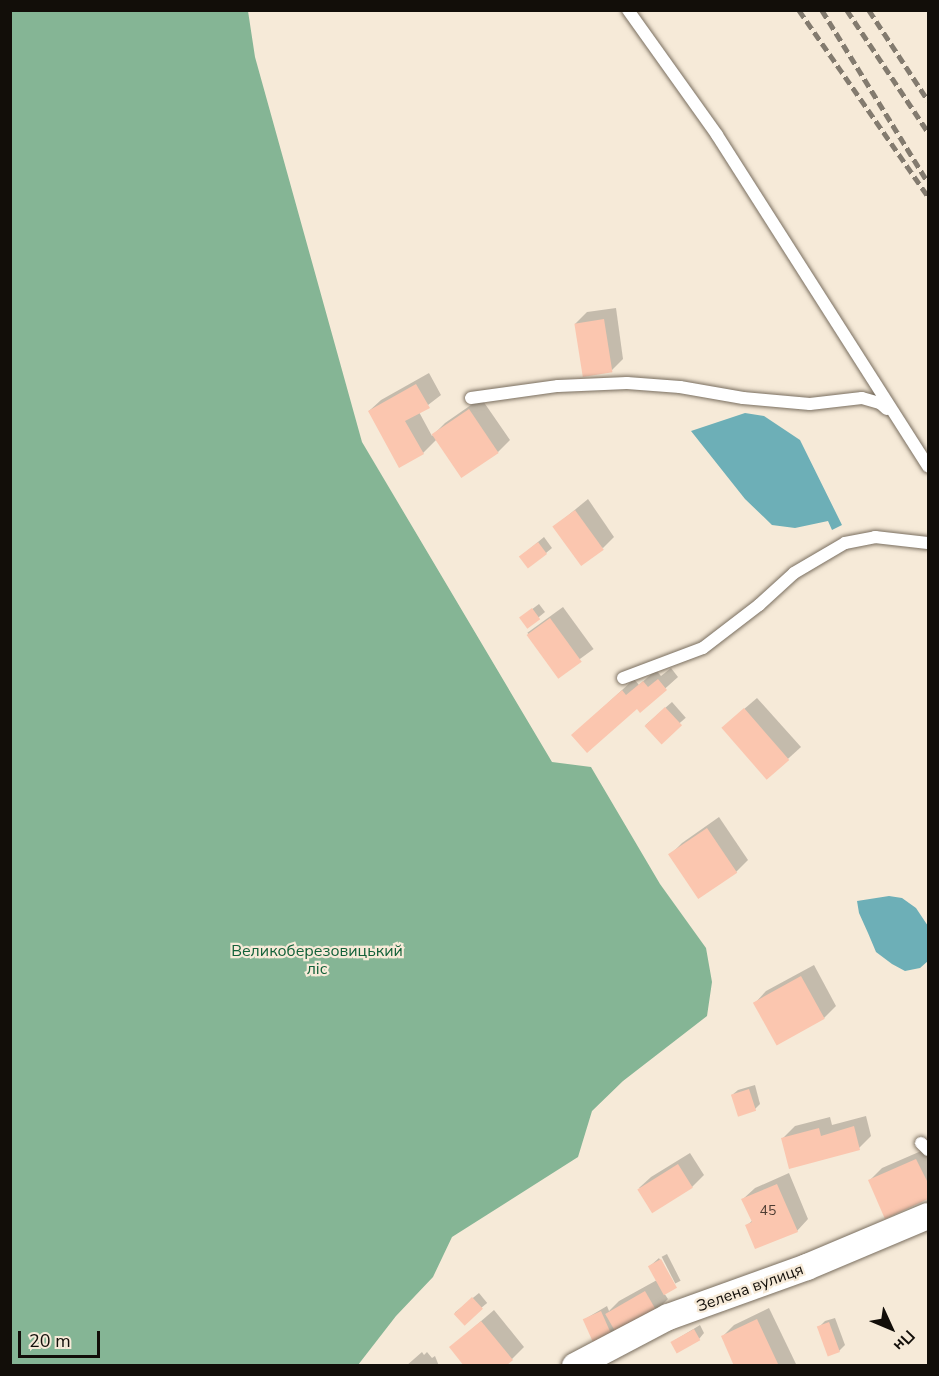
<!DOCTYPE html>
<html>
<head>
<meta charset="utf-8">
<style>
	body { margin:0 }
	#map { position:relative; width:939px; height:1376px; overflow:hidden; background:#f6ead8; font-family:"Nunito Sans",sans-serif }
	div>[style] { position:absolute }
	.forest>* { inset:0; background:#85b595 }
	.water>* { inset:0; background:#6dafb7 }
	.shadow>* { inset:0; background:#0003; transform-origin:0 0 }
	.building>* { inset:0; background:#fbc6af; transform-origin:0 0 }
	.roads { filter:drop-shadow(0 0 2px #796e5f) drop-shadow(0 0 2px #796e5f) }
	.service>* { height:12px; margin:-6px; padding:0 6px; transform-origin:6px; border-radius:6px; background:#fff }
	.minor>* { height:26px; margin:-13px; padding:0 13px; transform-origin:13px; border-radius:13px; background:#fff }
	.rail>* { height:4.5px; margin-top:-2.25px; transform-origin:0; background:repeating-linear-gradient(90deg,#837b6f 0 9px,transparent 0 13.5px) }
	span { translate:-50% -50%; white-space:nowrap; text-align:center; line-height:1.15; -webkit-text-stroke:4.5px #f6ead8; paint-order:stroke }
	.number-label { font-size:14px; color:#4c3c32 }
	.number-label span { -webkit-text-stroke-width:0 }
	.park-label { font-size:16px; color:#136139 }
	.street-label { font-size:16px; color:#120e09 }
	.frame { position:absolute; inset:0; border:12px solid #120e09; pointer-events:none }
	.north { position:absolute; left:861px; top:1298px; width:60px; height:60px; -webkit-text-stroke:4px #f6ead8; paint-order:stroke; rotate:134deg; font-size:16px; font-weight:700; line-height:24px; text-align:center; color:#120e09 }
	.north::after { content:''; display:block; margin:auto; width:21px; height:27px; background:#120e09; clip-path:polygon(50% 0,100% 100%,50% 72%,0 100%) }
	.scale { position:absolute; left:18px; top:1331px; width:82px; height:27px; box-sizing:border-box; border:3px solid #120e09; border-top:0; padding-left:8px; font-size:18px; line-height:21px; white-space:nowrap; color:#120e09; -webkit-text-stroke:4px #f6ead8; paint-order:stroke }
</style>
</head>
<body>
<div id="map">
	<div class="forest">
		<i style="clip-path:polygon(10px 11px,248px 11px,255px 57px,362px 442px,552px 762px,591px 767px,660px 884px,706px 948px,712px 982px,707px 1016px,623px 1081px,592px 1111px,578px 1157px,452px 1237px,433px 1277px,396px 1316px,358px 1365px,11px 1365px)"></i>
	</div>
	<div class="water">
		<i style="clip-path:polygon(745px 413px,764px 416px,800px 440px,842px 525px,832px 530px,828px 521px,795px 528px,772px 525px,745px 499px,691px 431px)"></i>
		<i style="clip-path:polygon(889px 896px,902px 898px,916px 908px,928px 926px,928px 961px,920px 968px,905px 971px,892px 964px,876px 952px,868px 933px,859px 913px,857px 901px)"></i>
	</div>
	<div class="shadow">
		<i style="clip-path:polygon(616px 308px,623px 359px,611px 371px,575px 324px,587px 312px)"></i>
		<i style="clip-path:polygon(429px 373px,441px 395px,419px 412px,432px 436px,445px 423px,481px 398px,510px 440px,498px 452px,437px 439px,423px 453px,369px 411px,381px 400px)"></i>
		<i style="clip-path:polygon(588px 499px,614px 537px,603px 548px,554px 527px)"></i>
		<i style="clip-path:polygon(544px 537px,552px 548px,546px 553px,521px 556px)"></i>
		<i style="clip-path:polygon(539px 604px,545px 612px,528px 626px,527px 613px)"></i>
		<i style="left:563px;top:607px;width:52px;height:44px;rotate:54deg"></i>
		<i style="clip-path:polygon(671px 668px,678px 677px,640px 711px,637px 707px,573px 735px,634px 679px,639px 685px,656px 670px,661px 676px)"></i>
		<i style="clip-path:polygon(757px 698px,801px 747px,768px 777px,736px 716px)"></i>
		<i style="left:672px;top:702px;width:21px;height:35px;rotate:49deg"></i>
		<i style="clip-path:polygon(719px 817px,748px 860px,736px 872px,699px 897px,670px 855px,682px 843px)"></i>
		<i style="clip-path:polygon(814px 965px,836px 1006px,824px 1018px,755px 1003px,766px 991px)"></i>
		<i style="clip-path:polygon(755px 1085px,760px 1104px,755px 1109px,732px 1095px,738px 1090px)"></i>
		<i style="clip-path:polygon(866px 1116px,871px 1136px,859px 1148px,783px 1138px,795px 1126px,830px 1117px,832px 1125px)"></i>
		<i style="clip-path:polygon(928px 1148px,928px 1198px,886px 1217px,870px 1180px,882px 1168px)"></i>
		<i style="clip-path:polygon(690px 1153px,704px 1175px,692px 1187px,639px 1188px,651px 1177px)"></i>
		<i style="clip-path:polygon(789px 1173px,808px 1219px,797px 1231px,746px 1226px,753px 1220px,743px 1199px,755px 1188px)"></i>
		<i style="left:667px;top:1254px;width:30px;height:6px;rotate:63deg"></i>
		<i style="clip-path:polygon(659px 1258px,675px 1287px,664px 1293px,668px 1299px,656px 1311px,612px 1335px,585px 1319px,607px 1306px,609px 1311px,619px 1301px,657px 1280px,650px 1266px)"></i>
		<i style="left:479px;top:1293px;width:13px;height:31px;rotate:51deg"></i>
		<i style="clip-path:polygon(769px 1308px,796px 1364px,736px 1366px,722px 1337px,734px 1325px)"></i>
		<i style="clip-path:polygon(494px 1310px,524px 1347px,512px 1359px,451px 1347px)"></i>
		<i style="clip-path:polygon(835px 1318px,845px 1345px,839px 1351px,819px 1327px,825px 1321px)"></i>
		<i style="clip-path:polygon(700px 1325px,704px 1333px,699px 1339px,672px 1342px)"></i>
		<i style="clip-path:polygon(422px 1352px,424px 1355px,427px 1352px,432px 1358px,435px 1356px,439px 1366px,406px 1366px)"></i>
	</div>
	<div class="building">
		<i style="left:604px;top:319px;width:54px;height:30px;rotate:81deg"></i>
		<i style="clip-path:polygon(416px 384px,430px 408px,405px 421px,424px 454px,399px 468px,368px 411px)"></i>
		<i style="left:469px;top:409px;width:53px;height:45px;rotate:56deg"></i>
		<i style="left:575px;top:510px;width:49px;height:28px;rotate:54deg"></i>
		<i style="left:538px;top:542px;width:15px;height:24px;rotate:53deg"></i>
		<i style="left:532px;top:608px;width:14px;height:16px;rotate:54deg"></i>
		<i style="left:550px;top:618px;width:54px;height:29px;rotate:54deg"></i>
		<i style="clip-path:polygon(658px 679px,667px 690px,640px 713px,637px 709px,587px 753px,571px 735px,622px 690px,626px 695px,643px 681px,648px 687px)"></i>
		<i style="left:665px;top:707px;width:25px;height:28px;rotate:47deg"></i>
		<i style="left:744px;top:708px;width:69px;height:30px;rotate:49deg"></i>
		<i style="left:707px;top:828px;width:54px;height:47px;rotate:56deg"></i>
		<i style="left:801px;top:976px;width:49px;height:55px;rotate:61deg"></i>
		<i style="left:749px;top:1089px;width:23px;height:19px;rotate:72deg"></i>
		<i style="clip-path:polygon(854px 1126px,860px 1150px,789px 1169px,781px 1138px,819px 1128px,821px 1136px)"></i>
		<i style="clip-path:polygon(916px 1159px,928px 1183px,928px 1199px,885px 1219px,868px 1180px)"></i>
		<i style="left:678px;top:1164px;width:28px;height:48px;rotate:58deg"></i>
		<i style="clip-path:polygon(777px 1184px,798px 1232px,755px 1249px,745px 1225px,752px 1222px,741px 1199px)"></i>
		<i style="left:661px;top:1259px;width:33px;height:15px;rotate:61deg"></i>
		<i style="left:645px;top:1291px;width:24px;height:46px;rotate:60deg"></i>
		<i style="left:472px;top:1297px;width:16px;height:25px;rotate:47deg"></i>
		<i style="left:601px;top:1311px;width:27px;height:20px;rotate:66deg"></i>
		<i style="clip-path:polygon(757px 1319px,779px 1366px,734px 1366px,721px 1336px)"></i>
		<i style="clip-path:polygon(481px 1321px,513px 1360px,506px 1366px,464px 1366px,449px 1347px)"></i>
		<i style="left:829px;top:1322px;width:32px;height:13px;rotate:70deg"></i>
		<i style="left:694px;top:1329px;width:13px;height:27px;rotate:61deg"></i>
	</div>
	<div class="roads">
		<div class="service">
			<i style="left:628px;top:10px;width:153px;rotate:54.5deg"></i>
			<i style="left:717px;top:135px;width:393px;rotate:57.5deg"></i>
			<i style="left:471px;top:398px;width:88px;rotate:-7.9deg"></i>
			<i style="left:558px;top:386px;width:69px;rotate:-2.5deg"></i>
			<i style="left:627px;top:383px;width:53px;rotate:4.3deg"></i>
			<i style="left:680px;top:387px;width:64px;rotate:9.9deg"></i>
			<i style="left:743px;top:398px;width:67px;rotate:5.1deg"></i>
			<i style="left:810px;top:404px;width:52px;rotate:-6.6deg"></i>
			<i style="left:862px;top:398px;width:19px;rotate:16deg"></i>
			<i style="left:880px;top:403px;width:9px;rotate:41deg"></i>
			<i style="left:623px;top:678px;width:85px;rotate:-20.6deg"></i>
			<i style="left:703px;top:648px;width:71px;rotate:-37.5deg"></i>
			<i style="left:759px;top:605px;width:47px;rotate:-42.4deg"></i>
			<i style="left:794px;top:573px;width:59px;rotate:-30.5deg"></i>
			<i style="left:845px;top:543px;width:31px;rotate:-11deg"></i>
			<i style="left:875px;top:537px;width:53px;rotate:6.5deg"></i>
			<i style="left:921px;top:1143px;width:10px;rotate:45deg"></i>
		</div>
		<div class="minor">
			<i style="left:575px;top:1366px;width:105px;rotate:-27.8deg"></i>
			<i style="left:668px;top:1317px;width:148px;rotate:-19.8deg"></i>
			<i style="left:807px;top:1267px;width:131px;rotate:-22.9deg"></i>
		</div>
	</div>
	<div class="rail">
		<i style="left:799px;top:10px;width:226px;rotate:55.3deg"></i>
		<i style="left:822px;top:10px;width:202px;rotate:58.4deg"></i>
		<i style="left:847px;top:10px;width:146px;rotate:56.4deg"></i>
		<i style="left:869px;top:10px;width:108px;rotate:56.8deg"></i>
	</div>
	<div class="number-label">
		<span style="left:768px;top:1211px">45</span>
	</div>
	<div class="park-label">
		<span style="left:317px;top:960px">Великоберезовицький<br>ліс</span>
	</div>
	<div class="street-label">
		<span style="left:750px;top:1288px;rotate:-20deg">Зелена вулиця</span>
	</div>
	<div class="frame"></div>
	<div class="north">Пн</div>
	<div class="scale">20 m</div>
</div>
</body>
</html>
